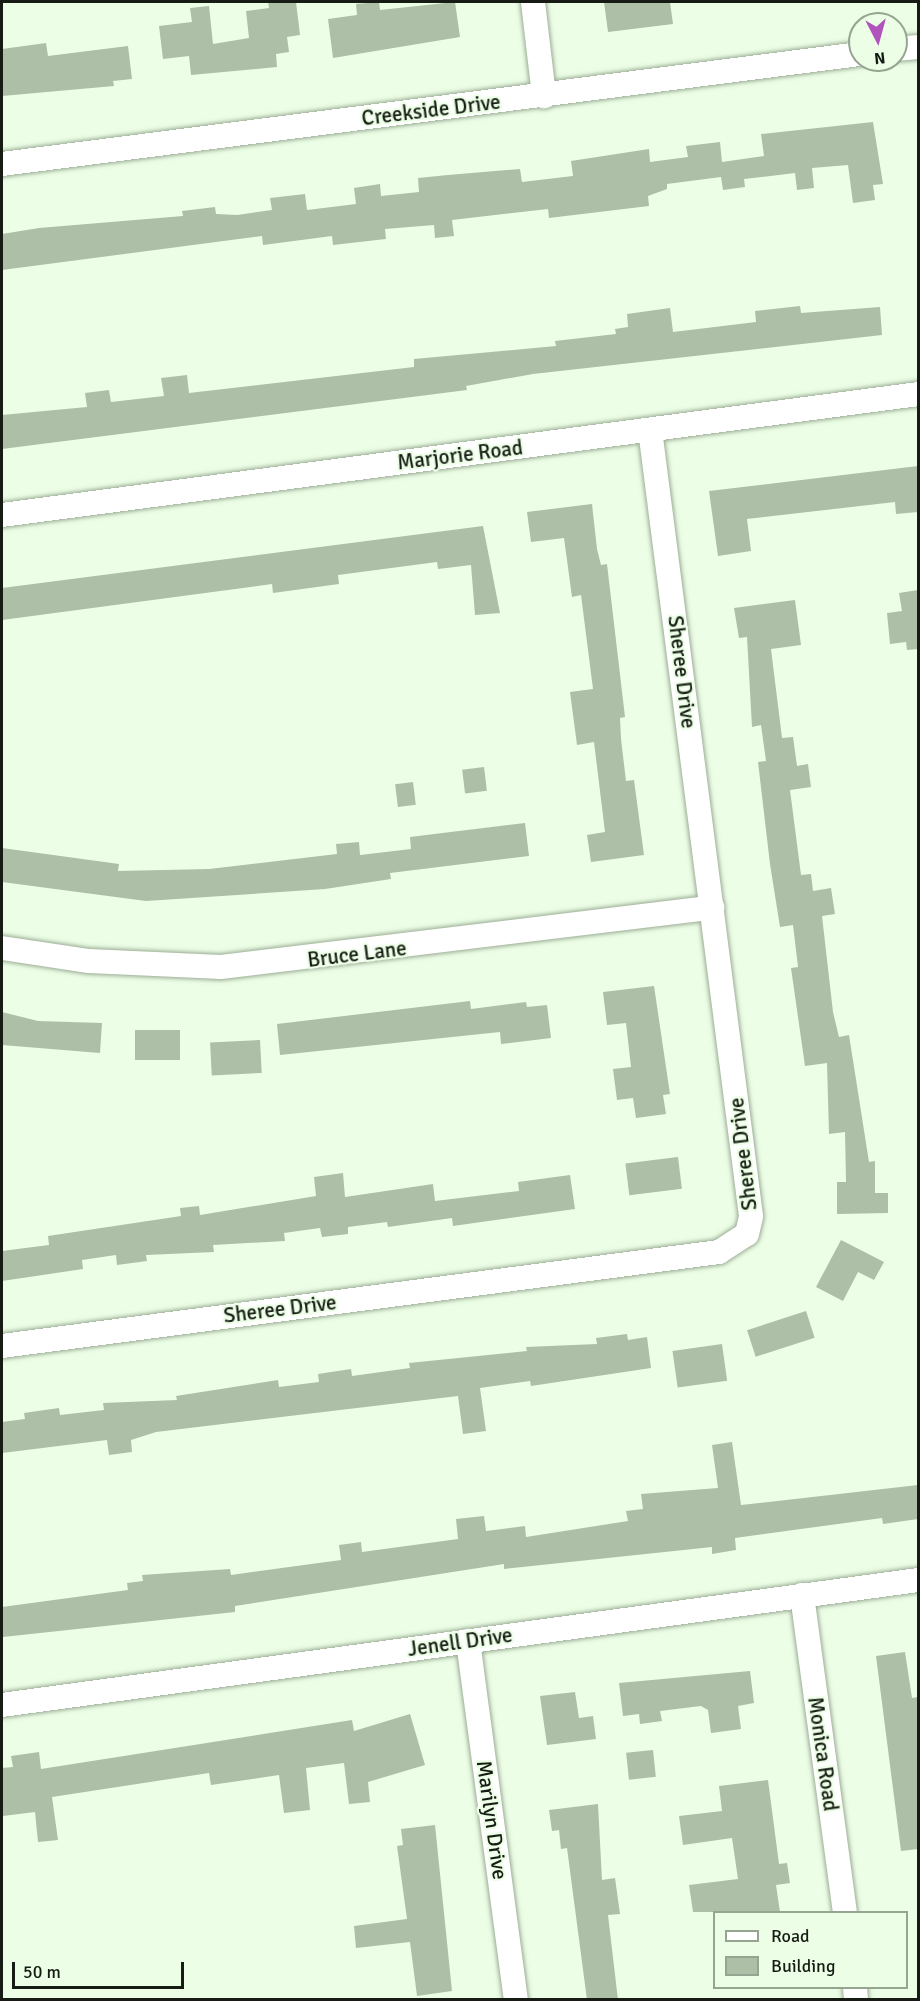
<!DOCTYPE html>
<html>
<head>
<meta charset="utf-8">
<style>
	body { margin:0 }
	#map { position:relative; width:920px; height:2001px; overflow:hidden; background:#ecfee6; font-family:Signika,sans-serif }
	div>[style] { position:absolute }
	.building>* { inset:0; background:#adbfa7; transform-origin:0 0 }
	.roads { filter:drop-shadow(0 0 2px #9cad96) drop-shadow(0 0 2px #9cad96) }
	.street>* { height:24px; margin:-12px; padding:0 12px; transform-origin:12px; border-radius:12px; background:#fff }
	span { translate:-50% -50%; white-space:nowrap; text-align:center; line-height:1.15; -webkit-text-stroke:4.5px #ecfee6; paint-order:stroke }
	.street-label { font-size:21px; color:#161c14 }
	.frame { position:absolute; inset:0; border:3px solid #161c14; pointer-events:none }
	.legend { position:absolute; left:713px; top:1911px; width:195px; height:78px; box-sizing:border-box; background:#ecfee6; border:2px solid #96a492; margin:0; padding:8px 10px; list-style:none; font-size:18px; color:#161c14 }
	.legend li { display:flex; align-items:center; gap:12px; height:30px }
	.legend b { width:30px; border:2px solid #96a492 }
	.north { position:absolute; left:848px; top:12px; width:60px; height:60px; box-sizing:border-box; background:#ecfee6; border:2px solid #96a492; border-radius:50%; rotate:174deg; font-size:16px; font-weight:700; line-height:24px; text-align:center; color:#161c14 }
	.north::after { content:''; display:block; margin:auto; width:21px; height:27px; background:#b153bd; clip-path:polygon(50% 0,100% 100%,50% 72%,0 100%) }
	.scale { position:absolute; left:12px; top:1962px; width:172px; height:27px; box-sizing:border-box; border:3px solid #161c14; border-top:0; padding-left:8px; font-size:18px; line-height:21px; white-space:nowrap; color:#161c14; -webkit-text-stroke:4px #ecfee6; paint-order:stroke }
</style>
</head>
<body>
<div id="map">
	<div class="building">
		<i style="clip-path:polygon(268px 2px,296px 2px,300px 35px,287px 37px,289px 52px,276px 54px,277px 67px,191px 75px,189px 56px,163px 59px,159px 26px,192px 22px,190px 8px,209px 6px,213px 44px,249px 38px,246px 11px,269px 8px)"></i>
		<i style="clip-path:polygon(379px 2px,380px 10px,455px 2px,460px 37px,333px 58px,328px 19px,357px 15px,356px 4px)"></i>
		<i style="clip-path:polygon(604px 2px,670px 2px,673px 24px,608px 32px)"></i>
		<i style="clip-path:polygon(46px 43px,48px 56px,128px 46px,132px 79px,113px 81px,114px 86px,2px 96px,2px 49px)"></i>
		<i style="clip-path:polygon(873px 122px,883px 184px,873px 185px,875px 200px,853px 203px,848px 165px,812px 168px,814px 188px,797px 190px,795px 173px,744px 179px,745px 187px,723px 190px,721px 177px,667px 184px,667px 189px,648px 196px,649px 206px,549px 218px,548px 209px,452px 220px,454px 236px,435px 238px,434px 225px,385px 229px,386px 239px,333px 245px,332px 236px,263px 245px,262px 236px,2px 270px,2px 234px,39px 228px,183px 216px,182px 211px,215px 207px,216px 214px,237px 215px,272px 210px,270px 198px,305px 194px,307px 210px,356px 204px,354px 188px,380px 184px,381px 196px,419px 192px,418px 178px,448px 175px,520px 169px,522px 182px,573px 176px,571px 161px,649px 149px,650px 162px,688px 157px,686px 146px,720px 142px,722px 162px,764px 156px,761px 134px)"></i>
		<i style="clip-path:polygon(800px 306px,801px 313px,880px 307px,882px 335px,533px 374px,466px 386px,467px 390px,2px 449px,2px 415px,87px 407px,85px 393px,109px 390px,111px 402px,164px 396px,161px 378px,187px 375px,189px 393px,414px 367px,414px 359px,556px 346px,555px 341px,616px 334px,615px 329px,628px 327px,627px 314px,670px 308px,673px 332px,756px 322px,755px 311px)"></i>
		<i style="clip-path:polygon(918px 466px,918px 512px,896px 514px,895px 502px,747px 519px,751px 551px,718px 556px,709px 491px)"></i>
		<i style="clip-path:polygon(592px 504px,597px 549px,601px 565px,607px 564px,625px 717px,620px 718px,621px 739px,626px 781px,634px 780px,644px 855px,591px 862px,587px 835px,605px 832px,594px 742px,577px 745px,570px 692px,593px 689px,581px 595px,572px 597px,564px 538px,531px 542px,527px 512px)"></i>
		<i style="clip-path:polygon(483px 526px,500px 613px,475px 615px,471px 565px,438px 569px,437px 562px,338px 575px,339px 584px,273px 593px,272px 584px,2px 620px,2px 588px)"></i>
		<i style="clip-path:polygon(918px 590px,918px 649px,907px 650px,906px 642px,890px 644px,887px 613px,902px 611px,899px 593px)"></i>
		<i style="clip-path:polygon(795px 600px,801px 645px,771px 649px,782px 738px,793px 737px,797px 766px,808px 764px,811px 787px,790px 790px,801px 875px,811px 874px,813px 891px,831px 888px,835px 914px,822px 916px,833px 1012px,839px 1037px,849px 1035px,869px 1162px,875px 1161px,875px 1193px,888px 1193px,888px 1213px,837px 1214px,837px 1182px,846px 1182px,845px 1132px,829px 1134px,827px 1063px,805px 1066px,791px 968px,798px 967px,793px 925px,780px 927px,770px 864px,758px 762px,766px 761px,761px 725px,752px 727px,747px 637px,739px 638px,734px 608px)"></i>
		<i style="left:484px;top:767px;width:24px;height:22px;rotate:83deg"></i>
		<i style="left:413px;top:782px;width:23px;height:18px;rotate:83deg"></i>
		<i style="clip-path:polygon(525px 823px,529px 856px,390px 873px,391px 879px,325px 889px,146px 901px,2px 882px,2px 848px,119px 864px,118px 871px,209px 869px,337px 854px,336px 844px,359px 842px,360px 855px,411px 849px,410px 837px)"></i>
		<i style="clip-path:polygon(654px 986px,670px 1094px,663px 1095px,666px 1114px,636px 1118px,633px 1098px,617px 1100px,613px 1069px,631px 1067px,626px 1023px,607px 1025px,603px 992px)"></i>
		<i style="clip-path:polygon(470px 1001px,471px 1009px,526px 1002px,527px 1007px,547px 1005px,551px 1038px,501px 1044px,500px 1032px,280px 1055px,277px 1024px)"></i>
		<i style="clip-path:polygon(2px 1012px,38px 1021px,102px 1023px,100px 1053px,2px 1045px)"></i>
		<i style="left:135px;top:1030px;width:45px;height:30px"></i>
		<i style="left:260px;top:1040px;width:33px;height:50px;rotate:87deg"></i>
		<i style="left:678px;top:1157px;width:32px;height:53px;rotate:83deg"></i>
		<i style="clip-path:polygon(343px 1173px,345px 1197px,433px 1184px,435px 1201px,519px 1191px,518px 1182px,570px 1175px,575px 1209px,453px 1226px,452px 1218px,388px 1227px,387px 1222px,348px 1227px,348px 1234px,322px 1237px,320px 1228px,284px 1233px,285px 1241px,213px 1245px,214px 1252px,146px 1255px,147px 1261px,117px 1265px,116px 1255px,82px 1260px,83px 1269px,2px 1281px,2px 1251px,49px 1245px,48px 1236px,181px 1216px,180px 1208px,199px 1206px,200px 1215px,316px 1196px,314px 1177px)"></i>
		<i style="clip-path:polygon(841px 1240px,884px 1262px,874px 1280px,858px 1272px,843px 1301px,816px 1287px)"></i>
		<i style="left:806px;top:1311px;width:28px;height:62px;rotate:72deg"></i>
		<i style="clip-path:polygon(627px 1334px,628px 1340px,647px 1337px,651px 1368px,531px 1386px,530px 1381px,480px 1388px,486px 1431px,463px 1434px,458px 1396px,156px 1432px,131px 1440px,132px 1452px,109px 1455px,107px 1440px,2px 1453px,2px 1422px,25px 1419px,24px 1413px,59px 1408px,60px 1415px,104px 1410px,103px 1403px,177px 1400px,176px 1396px,278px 1380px,279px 1387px,319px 1382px,318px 1374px,351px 1369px,352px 1376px,410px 1368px,409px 1363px,527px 1351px,526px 1347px,597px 1344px,596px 1338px)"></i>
		<i style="left:722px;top:1344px;width:37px;height:50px;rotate:82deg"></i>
		<i style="clip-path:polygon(732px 1442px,741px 1505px,918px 1485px,918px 1519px,883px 1524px,882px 1518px,735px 1538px,736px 1550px,712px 1554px,712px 1547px,504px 1569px,504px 1564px,235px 1606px,235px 1612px,3px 1637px,2px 1607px,128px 1590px,127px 1583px,143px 1581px,142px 1575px,230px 1569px,231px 1575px,341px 1560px,339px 1545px,361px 1542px,362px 1552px,458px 1539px,456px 1519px,484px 1516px,486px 1531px,525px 1526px,526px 1537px,628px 1521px,626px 1511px,643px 1509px,641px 1494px,718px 1488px,712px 1445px)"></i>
		<i style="clip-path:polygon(905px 1652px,912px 1698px,918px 1697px,918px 1849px,901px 1851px,876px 1656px)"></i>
		<i style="clip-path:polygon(750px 1671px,754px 1703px,738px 1706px,741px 1729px,711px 1733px,708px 1710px,701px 1706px,660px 1711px,662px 1721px,640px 1724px,639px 1714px,623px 1716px,619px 1683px)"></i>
		<i style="clip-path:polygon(575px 1692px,579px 1718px,593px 1716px,596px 1739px,547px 1745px,540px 1696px)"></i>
		<i style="clip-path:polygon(410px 1714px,425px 1765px,368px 1782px,370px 1802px,349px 1804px,344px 1763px,306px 1768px,310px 1810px,284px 1813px,279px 1775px,211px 1785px,209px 1773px,52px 1797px,58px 1840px,38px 1842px,35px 1812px,3px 1816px,2px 1768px,13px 1767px,11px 1756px,39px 1752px,41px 1769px,352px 1720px,354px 1731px)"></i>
		<i style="left:653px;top:1750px;width:27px;height:27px;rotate:84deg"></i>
		<i style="clip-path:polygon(768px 1780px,779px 1864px,787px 1863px,790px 1883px,776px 1885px,780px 1912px,693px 1912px,689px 1885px,738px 1879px,732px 1838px,683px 1845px,679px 1816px,722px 1811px,719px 1786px)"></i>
		<i style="clip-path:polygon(598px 1804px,602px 1880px,615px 1878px,620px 1914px,608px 1915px,618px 2000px,587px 2000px,567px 1848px,561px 1849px,559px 1830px,552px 1831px,549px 1810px)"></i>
		<i style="clip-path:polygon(435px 1825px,452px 1991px,417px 1996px,410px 1942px,356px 1948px,354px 1926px,407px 1919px,397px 1846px,403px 1845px,401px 1829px)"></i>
	</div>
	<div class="roads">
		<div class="street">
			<i style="left:533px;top:2px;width:95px;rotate:83.3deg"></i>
			<i style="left:896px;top:49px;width:22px;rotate:-5deg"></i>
			<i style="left:2px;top:164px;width:865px;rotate:-7.31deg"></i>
			<i style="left:2px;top:515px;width:924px;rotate:-7.52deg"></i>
			<i style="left:2px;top:948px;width:88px;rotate:8.5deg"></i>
			<i style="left:89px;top:961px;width:132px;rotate:2.6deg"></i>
			<i style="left:221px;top:967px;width:495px;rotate:-6.9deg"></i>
			<i style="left:2px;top:1346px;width:723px;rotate:-7.47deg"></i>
			<i style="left:719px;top:1252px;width:33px;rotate:-33deg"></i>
			<i style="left:747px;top:1234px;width:18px;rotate:-77deg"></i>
			<i style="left:751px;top:1216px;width:792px;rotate:-97.32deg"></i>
			<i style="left:802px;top:1595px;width:320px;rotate:82.3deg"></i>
			<i style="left:468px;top:1641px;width:362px;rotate:82.4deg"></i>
			<i style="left:2px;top:1705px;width:924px;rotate:-7.77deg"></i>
			<i style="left:855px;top:1988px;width:12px;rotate:85deg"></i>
		</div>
	</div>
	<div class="street-label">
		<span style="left:431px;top:110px;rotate:-7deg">Creekside Drive</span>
		<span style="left:460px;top:455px;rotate:-7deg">Marjorie Road</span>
		<span style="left:682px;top:672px;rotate:83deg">Sheree Drive</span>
		<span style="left:357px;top:954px;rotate:-7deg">Bruce Lane</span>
		<span style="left:743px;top:1154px;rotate:-97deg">Sheree Drive</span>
		<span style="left:280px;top:1309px;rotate:-7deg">Sheree Drive</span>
		<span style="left:460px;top:1642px;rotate:-8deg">Jenell Drive</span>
		<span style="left:823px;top:1754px;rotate:82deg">Monica Road</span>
		<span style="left:492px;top:1820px;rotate:82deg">Marilyn Drive</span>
	</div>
	<div class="frame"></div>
	<ul class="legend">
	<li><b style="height:8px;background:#fff"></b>Road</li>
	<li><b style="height:16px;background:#adbfa7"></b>Building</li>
	</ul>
	<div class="north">N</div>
	<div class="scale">50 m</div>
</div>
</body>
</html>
